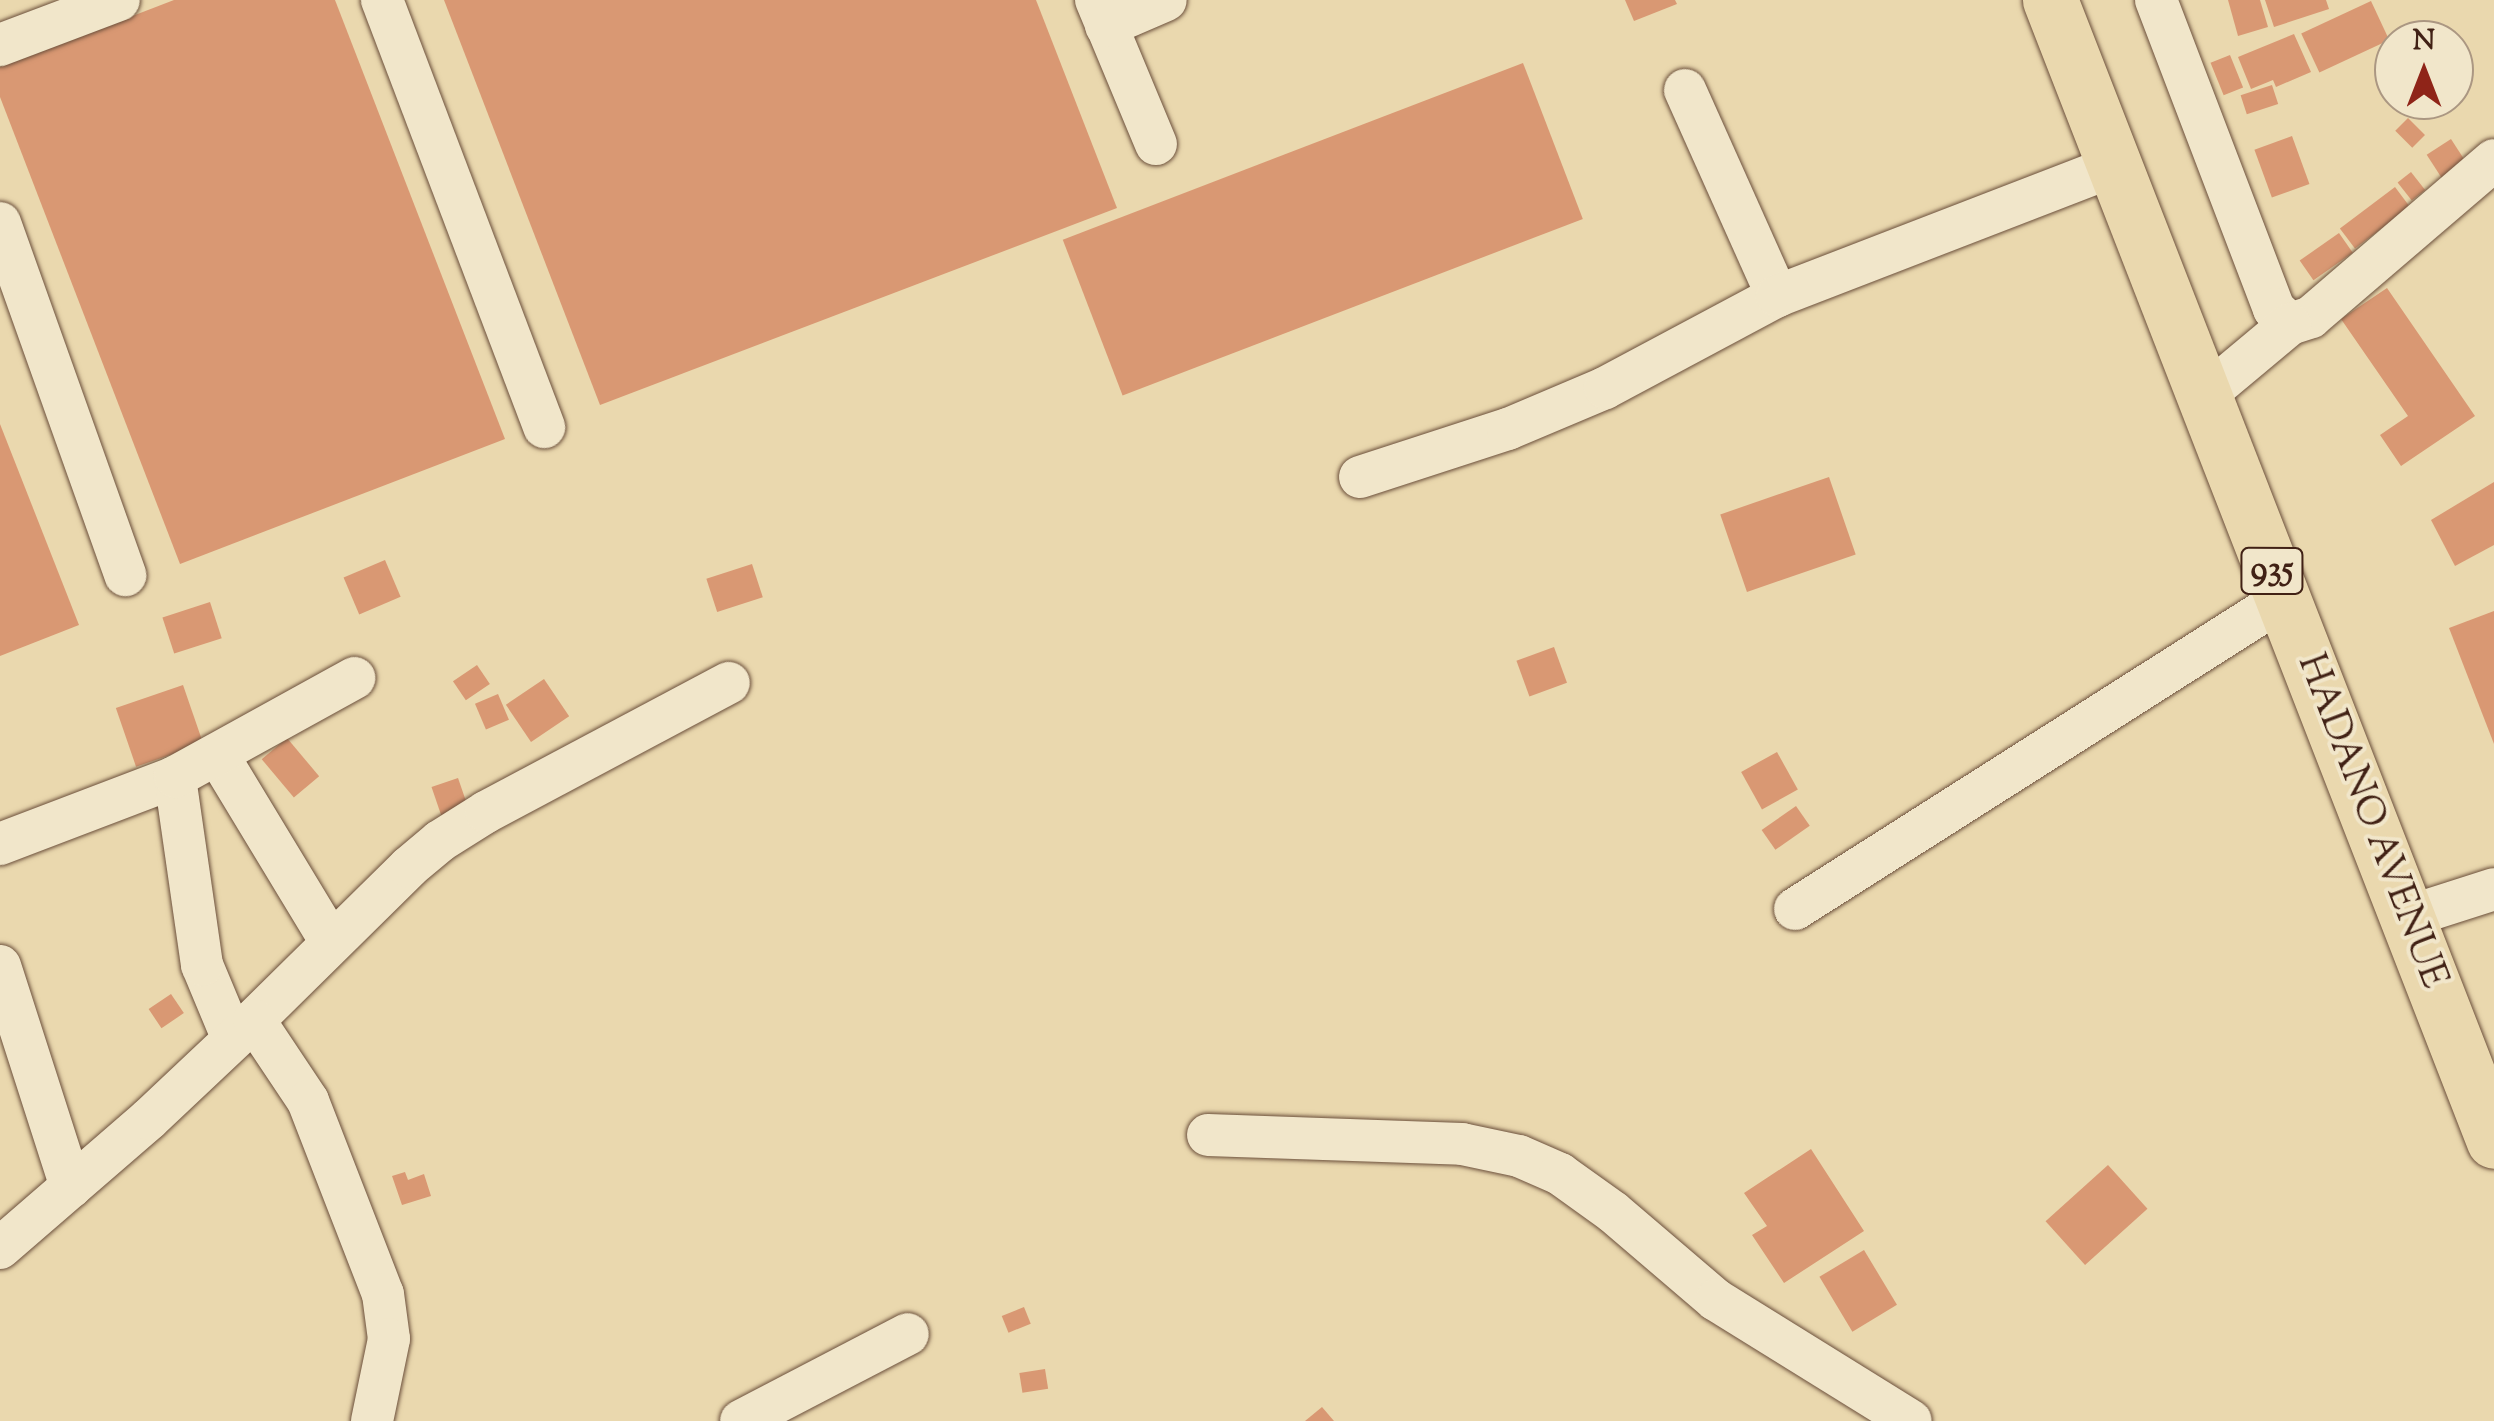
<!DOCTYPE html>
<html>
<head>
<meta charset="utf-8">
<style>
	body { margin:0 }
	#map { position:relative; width:2494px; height:1421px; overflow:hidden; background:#ead8ae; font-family:"Sorts Mill Goudy",serif }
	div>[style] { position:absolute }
	.building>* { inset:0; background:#d99873; transform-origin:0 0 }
	.roads { filter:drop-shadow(0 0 2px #6b4f3b) drop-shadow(0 0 2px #6b4f3b) }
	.minor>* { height:42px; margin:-21px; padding:0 21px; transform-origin:21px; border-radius:21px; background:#f1e6ca }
	.major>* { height:55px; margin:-27.5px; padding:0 27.5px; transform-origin:27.5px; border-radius:27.5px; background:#ead8ae }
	span { translate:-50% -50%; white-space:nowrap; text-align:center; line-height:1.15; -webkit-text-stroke:8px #f1e6ca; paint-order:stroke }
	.shield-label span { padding:2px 8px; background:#f1e6ca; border:2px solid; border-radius:8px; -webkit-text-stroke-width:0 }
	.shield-label { font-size:35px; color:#412115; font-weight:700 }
	.street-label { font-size:38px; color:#412115 }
	.north { position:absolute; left:2374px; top:20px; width:100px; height:100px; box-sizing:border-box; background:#f1e6ca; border:2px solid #ab9782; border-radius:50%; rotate:0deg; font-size:28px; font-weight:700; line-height:40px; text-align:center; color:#412115 }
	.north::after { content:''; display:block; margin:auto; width:35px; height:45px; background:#8f2418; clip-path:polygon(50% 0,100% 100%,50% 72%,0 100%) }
</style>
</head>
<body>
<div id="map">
	<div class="building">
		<i style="clip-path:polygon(174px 0,335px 0,505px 439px,180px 564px,0 97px,0 67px)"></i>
		<i style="clip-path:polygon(444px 0,1036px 0,1117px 208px,600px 405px)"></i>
		<i style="clip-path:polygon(1625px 0,1675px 0,1677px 4px,1634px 21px)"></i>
		<i style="clip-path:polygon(2228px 0,2260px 0,2268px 27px,2238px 36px)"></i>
		<i style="clip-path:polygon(2265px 0,2326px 0,2329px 9px,2274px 27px)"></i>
		<i style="left:2371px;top:1px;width:43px;height:77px;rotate:65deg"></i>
		<i style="clip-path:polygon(2294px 34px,2311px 72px,2276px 87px,2273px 80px,2251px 89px,2238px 57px)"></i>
		<i style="left:2230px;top:55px;width:35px;height:21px;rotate:68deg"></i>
		<i style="left:1523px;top:63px;width:167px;height:493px;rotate:69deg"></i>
		<i style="clip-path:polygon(2394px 64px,2394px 95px,2388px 95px,2384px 89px,2390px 87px,2383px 69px)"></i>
		<i style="left:2272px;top:85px;width:20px;height:33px;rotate:72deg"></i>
		<i style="left:2408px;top:118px;width:24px;height:18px;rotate:45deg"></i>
		<i style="left:2292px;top:136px;width:51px;height:40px;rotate:70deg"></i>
		<i style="left:2451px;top:139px;width:30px;height:29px;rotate:57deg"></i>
		<i style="left:2411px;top:172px;width:23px;height:17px;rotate:52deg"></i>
		<i style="left:2395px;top:187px;width:25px;height:69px;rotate:53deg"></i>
		<i style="left:2339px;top:233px;width:24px;height:48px;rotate:55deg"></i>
		<i style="clip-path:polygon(2387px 288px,2475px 416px,2401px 466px,2380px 435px,2408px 416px,2341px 319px)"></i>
		<i style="clip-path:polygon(0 424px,79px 625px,0 656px)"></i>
		<i style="left:1829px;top:477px;width:82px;height:115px;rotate:71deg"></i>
		<i style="clip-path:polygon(2494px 482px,2494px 545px,2455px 566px,2431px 520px)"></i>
		<i style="left:385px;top:560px;width:40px;height:45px;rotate:67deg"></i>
		<i style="left:752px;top:564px;width:35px;height:48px;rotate:72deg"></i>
		<i style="left:210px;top:602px;width:38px;height:50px;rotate:72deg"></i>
		<i style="clip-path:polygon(2494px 611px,2494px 744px,2449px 628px)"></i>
		<i style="left:1554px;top:647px;width:38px;height:40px;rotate:70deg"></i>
		<i style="left:477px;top:665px;width:23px;height:29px;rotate:56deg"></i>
		<i style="left:544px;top:679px;width:45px;height:46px;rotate:56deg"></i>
		<i style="left:183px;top:685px;width:62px;height:71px;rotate:71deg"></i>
		<i style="left:498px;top:694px;width:28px;height:25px;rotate:67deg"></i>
		<i style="left:287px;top:738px;width:50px;height:33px;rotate:50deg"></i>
		<i style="left:1777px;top:752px;width:43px;height:41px;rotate:61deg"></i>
		<i style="left:458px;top:778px;width:31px;height:28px;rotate:71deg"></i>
		<i style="left:1796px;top:806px;width:24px;height:42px;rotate:55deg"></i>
		<i style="left:171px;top:994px;width:23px;height:27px;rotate:56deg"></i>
		<i style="clip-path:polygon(1811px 1149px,1864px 1231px,1784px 1283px,1752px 1235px,1767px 1226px,1744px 1193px)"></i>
		<i style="left:2108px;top:1165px;width:59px;height:84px;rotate:48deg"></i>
		<i style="clip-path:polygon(405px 1172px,408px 1180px,424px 1174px,431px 1196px,402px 1205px,392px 1176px)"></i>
		<i style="left:1864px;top:1250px;width:64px;height:52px;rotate:59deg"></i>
		<i style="left:1024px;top:1307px;width:18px;height:24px;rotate:68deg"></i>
		<i style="left:1045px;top:1369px;width:20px;height:26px;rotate:81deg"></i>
		<i style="clip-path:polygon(1322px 1407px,1334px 1421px,1305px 1421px)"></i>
	</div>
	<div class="roads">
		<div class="minor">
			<i style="left:382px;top:0;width:457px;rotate:69.2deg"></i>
			<i style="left:1096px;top:0;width:156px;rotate:67.4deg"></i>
			<i style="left:2156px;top:0;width:331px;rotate:69.1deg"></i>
			<i style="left:2274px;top:309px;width:22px;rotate:43deg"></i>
			<i style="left:2290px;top:324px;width:22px;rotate:-18deg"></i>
			<i style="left:2311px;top:317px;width:241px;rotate:-40.6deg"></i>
			<i style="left:1106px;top:26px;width:65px;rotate:-23.4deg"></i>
			<i style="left:0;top:45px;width:127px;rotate:-20.7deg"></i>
			<i style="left:1685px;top:90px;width:226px;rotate:65.9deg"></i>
			<i style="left:0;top:223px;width:374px;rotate:70.4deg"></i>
			<i style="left:2204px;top:396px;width:112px;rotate:-39.9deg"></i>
			<i style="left:1360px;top:477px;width:156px;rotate:-18deg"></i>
			<i style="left:1508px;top:429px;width:105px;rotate:-22.9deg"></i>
			<i style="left:1605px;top:388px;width:195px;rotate:-28.1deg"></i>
			<i style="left:1777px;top:296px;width:361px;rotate:-21.1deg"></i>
			<i style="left:219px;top:757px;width:216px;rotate:58.8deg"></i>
			<i style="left:0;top:844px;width:187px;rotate:-20.9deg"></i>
			<i style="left:1795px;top:909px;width:578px;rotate:-32.43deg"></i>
			<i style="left:2407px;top:917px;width:91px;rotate:-17.8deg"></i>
			<i style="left:0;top:966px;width:232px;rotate:72.2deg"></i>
			<i style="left:254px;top:1020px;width:218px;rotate:-44.6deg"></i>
			<i style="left:409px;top:867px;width:40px;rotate:-40deg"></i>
			<i style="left:440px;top:841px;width:54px;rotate:-32.2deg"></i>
			<i style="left:486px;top:812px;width:275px;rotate:-28deg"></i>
			<i style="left:232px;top:1037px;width:78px;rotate:-112.6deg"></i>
			<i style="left:202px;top:965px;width:190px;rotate:-98.2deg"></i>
			<i style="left:175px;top:777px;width:205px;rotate:-28.9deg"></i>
			<i style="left:1208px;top:1135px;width:254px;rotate:2deg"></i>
			<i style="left:1462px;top:1144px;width:58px;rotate:11.9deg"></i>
			<i style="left:1519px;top:1156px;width:45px;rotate:23.7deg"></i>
			<i style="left:1560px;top:1174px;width:65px;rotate:35.6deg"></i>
			<i style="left:1613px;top:1212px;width:135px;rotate:40.5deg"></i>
			<i style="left:1716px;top:1300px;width:229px;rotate:31.8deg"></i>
			<i style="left:0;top:1248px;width:197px;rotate:-40.9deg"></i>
			<i style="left:149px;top:1119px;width:144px;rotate:-43.3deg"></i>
			<i style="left:254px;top:1020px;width:97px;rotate:56.3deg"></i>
			<i style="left:308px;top:1101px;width:207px;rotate:68.8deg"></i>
			<i style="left:383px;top:1294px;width:45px;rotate:82.4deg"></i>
			<i style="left:389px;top:1339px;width:84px;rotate:101.7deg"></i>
			<i style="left:741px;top:1421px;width:188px;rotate:-27.5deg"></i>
		</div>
		<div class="major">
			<i style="left:2050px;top:0;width:1224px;rotate:68.74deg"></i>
		</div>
	</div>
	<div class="shield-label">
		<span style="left:2272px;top:571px">935</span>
	</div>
	<div class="street-label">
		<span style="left:2370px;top:822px;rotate:69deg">HADANO AVENUE</span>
	</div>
	<div class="north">N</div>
</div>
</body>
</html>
